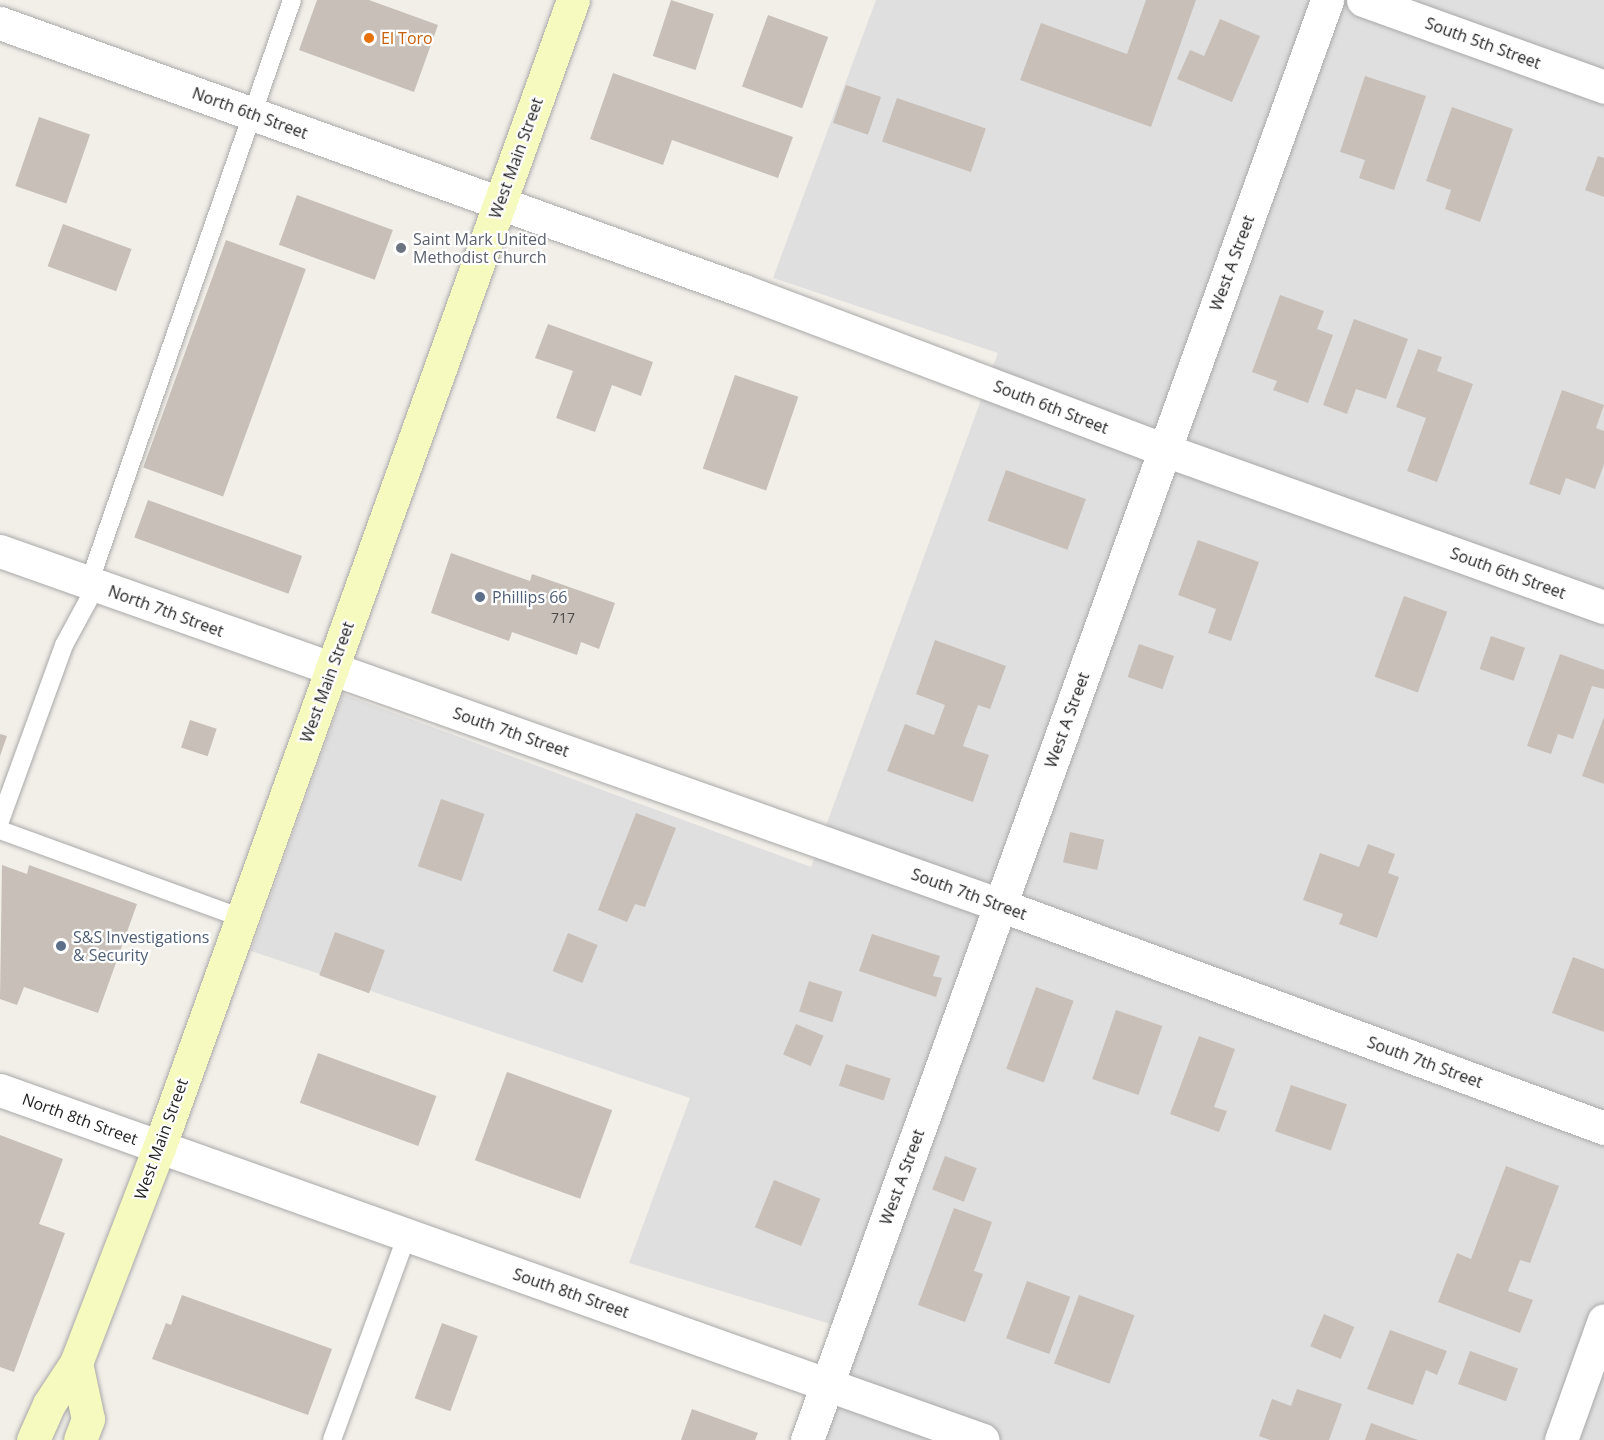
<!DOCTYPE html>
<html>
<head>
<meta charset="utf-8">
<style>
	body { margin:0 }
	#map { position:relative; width:1604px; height:1440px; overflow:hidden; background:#f2efe9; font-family:"Open Sans",sans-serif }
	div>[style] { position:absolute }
	.residential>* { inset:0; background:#e0dfdf }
	.building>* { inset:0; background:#c7bfb8; transform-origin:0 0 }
	.roads { filter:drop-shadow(0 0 2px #a9a9a9) drop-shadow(0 0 2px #a9a9a9) }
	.service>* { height:18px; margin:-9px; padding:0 9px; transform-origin:9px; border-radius:9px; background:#fff }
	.minor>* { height:33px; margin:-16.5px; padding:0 16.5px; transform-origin:16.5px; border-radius:16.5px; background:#fff }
	.secondary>* { height:33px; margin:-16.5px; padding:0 16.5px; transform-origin:16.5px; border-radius:16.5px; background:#f7fabf }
	.dots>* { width:16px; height:16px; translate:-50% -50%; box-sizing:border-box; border:3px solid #fff; border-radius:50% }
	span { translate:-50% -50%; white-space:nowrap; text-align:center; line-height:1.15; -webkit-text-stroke:4.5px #fff; paint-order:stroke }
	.number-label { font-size:14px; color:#4b4948 }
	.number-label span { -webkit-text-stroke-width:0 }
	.food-label { font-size:16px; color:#c56008 }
	.left { translate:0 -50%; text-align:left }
	.street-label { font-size:16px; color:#222 }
	.worship-label { font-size:16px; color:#5b616d }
	.service-label { font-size:16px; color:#4e5e75 }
</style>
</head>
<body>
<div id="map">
	<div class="residential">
		<i style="clip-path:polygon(876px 0,1604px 0,1604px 1440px,824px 1440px,863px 1334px,629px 1263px,690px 1098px,251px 951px,343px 694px,811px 867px,998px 353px,773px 278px)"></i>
	</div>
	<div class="building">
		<i style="clip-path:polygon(317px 0,369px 0,438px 25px,414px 92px,299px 50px)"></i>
		<i style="left:671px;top:0;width:45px;height:59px;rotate:18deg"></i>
		<i style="clip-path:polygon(1146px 0,1196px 0,1151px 127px,1020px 80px,1041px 23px,1127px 54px)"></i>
		<i style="left:768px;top:15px;width:64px;height:76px;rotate:20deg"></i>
		<i style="clip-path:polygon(1220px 19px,1260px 36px,1232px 102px,1177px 79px,1190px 50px,1204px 56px)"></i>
		<i style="clip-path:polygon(613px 73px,793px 137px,778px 178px,672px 140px,663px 165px,590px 139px)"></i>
		<i style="clip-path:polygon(1365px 76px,1426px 96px,1394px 190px,1359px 178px,1365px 160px,1340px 152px)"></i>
		<i style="left:846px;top:85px;width:37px;height:40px;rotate:19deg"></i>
		<i style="left:897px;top:98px;width:94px;height:46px;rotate:19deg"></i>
		<i style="clip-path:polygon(1452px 107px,1513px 129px,1480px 222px,1445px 209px,1451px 190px,1426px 181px)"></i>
		<i style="left:39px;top:117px;width:54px;height:73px;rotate:19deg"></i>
		<i style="clip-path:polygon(1598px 156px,1604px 158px,1604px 197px,1585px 190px)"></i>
		<i style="left:297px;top:195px;width:102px;height:53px;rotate:20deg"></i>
		<i style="left:63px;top:224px;width:73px;height:45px;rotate:20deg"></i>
		<i style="left:226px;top:240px;width:85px;height:242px;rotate:20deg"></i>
		<i style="clip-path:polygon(1280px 295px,1324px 311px,1317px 329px,1333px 335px,1308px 403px,1273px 390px,1277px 381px,1252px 372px)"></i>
		<i style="clip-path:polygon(1354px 319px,1408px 339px,1386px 399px,1356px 389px,1347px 414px,1323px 405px)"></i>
		<i style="clip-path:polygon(548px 324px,653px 362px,641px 396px,612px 385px,595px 432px,556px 418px,573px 371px,535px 358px)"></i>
		<i style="clip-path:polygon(1418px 349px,1442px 357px,1437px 371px,1473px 384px,1437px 482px,1407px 471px,1426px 418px,1396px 407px)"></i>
		<i style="left:735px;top:375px;width:67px;height:99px;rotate:19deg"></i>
		<i style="clip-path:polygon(1562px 390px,1604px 405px,1596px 428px,1604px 431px,1604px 464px,1595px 489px,1566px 478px,1560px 495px,1529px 484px)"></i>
		<i style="left:1006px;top:470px;width:85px;height:54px;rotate:20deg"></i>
		<i style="left:148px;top:500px;width:164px;height:40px;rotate:20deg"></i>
		<i style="clip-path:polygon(1198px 540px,1259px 562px,1231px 641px,1208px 633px,1216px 609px,1178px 595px)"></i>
		<i style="clip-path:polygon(451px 553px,530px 581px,532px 574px,615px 603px,599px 649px,581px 642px,577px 655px,512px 632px,509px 641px,431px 613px)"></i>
		<i style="left:1404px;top:596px;width:46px;height:86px;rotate:20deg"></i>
		<i style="left:1491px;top:636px;width:36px;height:35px;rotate:19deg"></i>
		<i style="clip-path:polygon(935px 640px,1006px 666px,990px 709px,978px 705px,963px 746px,989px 755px,973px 802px,887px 771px,905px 724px,934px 735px,945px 705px,916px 694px)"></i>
		<i style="left:1139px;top:644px;width:37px;height:35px;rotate:19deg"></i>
		<i style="clip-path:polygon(1560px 654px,1604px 670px,1604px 689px,1592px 686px,1573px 739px,1558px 734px,1551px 754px,1527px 746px)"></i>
		<i style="clip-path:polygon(1604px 717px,1604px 784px,1582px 776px)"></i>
		<i style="left:190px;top:720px;width:28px;height:29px;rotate:18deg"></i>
		<i style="clip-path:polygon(0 734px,7px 736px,0 756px)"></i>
		<i style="left:441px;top:799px;width:46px;height:71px;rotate:19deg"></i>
		<i style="clip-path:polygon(636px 813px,676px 828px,645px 907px,635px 904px,627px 922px,598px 910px)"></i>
		<i style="left:1070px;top:832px;width:35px;height:31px;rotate:13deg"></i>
		<i style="clip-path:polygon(1368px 844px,1395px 854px,1388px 873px,1399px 877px,1377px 938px,1339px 924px,1343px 914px,1303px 900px,1320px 853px,1359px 867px)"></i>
		<i style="clip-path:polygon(2px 865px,27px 874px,29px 865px,137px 904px,98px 1013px,24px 987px,17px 1005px,0 999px)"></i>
		<i style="left:335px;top:932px;width:53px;height:46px;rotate:20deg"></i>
		<i style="left:568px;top:933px;width:32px;height:41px;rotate:22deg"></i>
		<i style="clip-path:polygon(872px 934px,940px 956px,933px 976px,942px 978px,936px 997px,859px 971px)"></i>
		<i style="clip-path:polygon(1573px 957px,1604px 969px,1604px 1032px,1552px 1013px)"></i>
		<i style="left:809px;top:981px;width:35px;height:32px;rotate:18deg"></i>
		<i style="left:1036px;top:987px;width:40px;height:87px;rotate:20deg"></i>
		<i style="left:1116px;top:1010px;width:49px;height:73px;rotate:19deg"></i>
		<i style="left:796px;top:1024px;width:30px;height:33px;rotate:23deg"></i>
		<i style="clip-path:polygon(1199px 1036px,1235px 1049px,1214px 1107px,1227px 1111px,1219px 1132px,1170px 1114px)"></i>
		<i style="left:318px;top:1053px;width:126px;height:53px;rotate:20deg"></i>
		<i style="left:846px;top:1064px;width:47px;height:23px;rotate:18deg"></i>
		<i style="left:507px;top:1072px;width:112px;height:94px;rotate:20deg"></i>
		<i style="left:1291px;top:1085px;width:59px;height:49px;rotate:19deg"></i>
		<i style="clip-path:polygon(0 1135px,63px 1159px,39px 1224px,65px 1233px,14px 1372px,0 1367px)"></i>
		<i style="left:945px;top:1156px;width:34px;height:36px;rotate:21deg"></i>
		<i style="clip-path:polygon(1506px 1166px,1559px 1186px,1530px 1263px,1520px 1260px,1508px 1291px,1533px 1300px,1520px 1333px,1438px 1302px,1457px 1253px,1471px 1259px)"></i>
		<i style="left:774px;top:1180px;width:50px;height:51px;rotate:22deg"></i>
		<i style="clip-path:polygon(954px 1208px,992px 1222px,974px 1271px,983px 1274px,965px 1322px,918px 1305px)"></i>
		<i style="left:1027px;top:1281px;width:46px;height:61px;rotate:20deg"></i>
		<i style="clip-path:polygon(182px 1295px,332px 1349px,308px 1415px,152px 1359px,166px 1323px,171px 1325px)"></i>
		<i style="left:1079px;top:1295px;width:59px;height:73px;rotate:20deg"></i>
		<i style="left:1324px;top:1314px;width:33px;height:35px;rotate:23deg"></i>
		<i style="left:442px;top:1323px;width:38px;height:80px;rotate:20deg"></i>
		<i style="clip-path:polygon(1390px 1330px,1447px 1351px,1437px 1375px,1426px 1370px,1413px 1405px,1367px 1389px)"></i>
		<i style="left:1470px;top:1351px;width:51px;height:35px;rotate:20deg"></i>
		<i style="clip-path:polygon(1297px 1389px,1342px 1404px,1329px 1440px,1270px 1440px,1259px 1436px,1272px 1399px,1291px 1406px)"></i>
		<i style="clip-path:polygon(692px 1409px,758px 1433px,755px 1440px,681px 1440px)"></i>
		<i style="clip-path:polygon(1371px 1423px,1418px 1440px,1365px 1440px)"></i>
	</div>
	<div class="roads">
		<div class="service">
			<i style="left:89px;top:583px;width:617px;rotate:-70.8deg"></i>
			<i style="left:0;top:821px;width:187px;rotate:-70deg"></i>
			<i style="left:64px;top:645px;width:67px;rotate:-61.5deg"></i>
			<i style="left:0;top:830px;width:258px;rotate:20deg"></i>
			<i style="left:332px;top:1440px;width:218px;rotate:-69.9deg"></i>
		</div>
		<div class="minor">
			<i style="left:1363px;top:0;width:256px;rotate:19.8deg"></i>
			<i style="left:0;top:23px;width:791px;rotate:19.81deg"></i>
			<i style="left:744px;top:291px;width:450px;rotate:20.7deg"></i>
			<i style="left:1165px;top:450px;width:466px;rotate:19.7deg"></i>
			<i style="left:0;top:551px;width:1061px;rotate:19.49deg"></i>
			<i style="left:1000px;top:905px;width:644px;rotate:20.26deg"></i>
			<i style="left:0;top:1090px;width:1043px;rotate:19.6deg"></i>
			<i style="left:807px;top:1440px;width:1531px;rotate:-70.14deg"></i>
			<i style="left:1561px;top:1440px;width:127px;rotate:-70.3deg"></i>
		</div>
		<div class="secondary">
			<i style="left:76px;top:1363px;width:57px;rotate:77.9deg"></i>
			<i style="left:88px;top:1419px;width:22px;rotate:111deg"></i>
			<i style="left:33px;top:1440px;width:39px;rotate:-66deg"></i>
			<i style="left:49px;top:1404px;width:49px;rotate:-56.6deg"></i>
			<i style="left:76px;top:1363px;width:230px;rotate:-68.9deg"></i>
			<i style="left:159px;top:1148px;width:1220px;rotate:-70.17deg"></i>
		</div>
	</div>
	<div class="dots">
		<i style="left:369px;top:38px;background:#e8710a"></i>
		<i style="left:401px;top:248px;background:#6b7280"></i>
		<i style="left:480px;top:597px;background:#5c6f8a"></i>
		<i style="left:61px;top:946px;background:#5c6f8a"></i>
	</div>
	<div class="number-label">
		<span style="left:563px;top:618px">717</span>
	</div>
	<div class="food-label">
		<span class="left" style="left:381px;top:38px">El Toro</span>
	</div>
	<div class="street-label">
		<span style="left:1483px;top:43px;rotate:20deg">South 5th Street</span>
		<span style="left:250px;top:113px;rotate:20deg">North 6th Street</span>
		<span style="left:516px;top:158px;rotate:-70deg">West Main Street</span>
		<span style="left:1232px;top:263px;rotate:-70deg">West A Street</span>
		<span style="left:1051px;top:407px;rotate:21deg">South 6th Street</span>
		<span style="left:1508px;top:573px;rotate:20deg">South 6th Street</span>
		<span style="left:166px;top:611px;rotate:20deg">North 7th Street</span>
		<span style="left:327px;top:682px;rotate:-70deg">West Main Street</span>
		<span style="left:1067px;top:720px;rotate:-70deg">West A Street</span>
		<span style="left:511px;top:732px;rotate:19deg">South 7th Street</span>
		<span style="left:969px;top:894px;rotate:20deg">South 7th Street</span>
		<span style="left:1425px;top:1062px;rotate:20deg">South 7th Street</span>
		<span style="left:80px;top:1119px;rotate:20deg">North 8th Street</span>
		<span style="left:161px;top:1139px;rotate:-70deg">West Main Street</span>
		<span style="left:902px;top:1177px;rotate:-70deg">West A Street</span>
		<span style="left:571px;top:1293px;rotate:19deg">South 8th Street</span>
	</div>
	<div class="worship-label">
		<span class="left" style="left:413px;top:248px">Saint Mark United<br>Methodist Church</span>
	</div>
	<div class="service-label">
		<span class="left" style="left:492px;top:597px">Phillips 66</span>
		<span class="left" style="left:73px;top:946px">S&amp;S Investigations<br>&amp; Security</span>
	</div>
</div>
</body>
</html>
